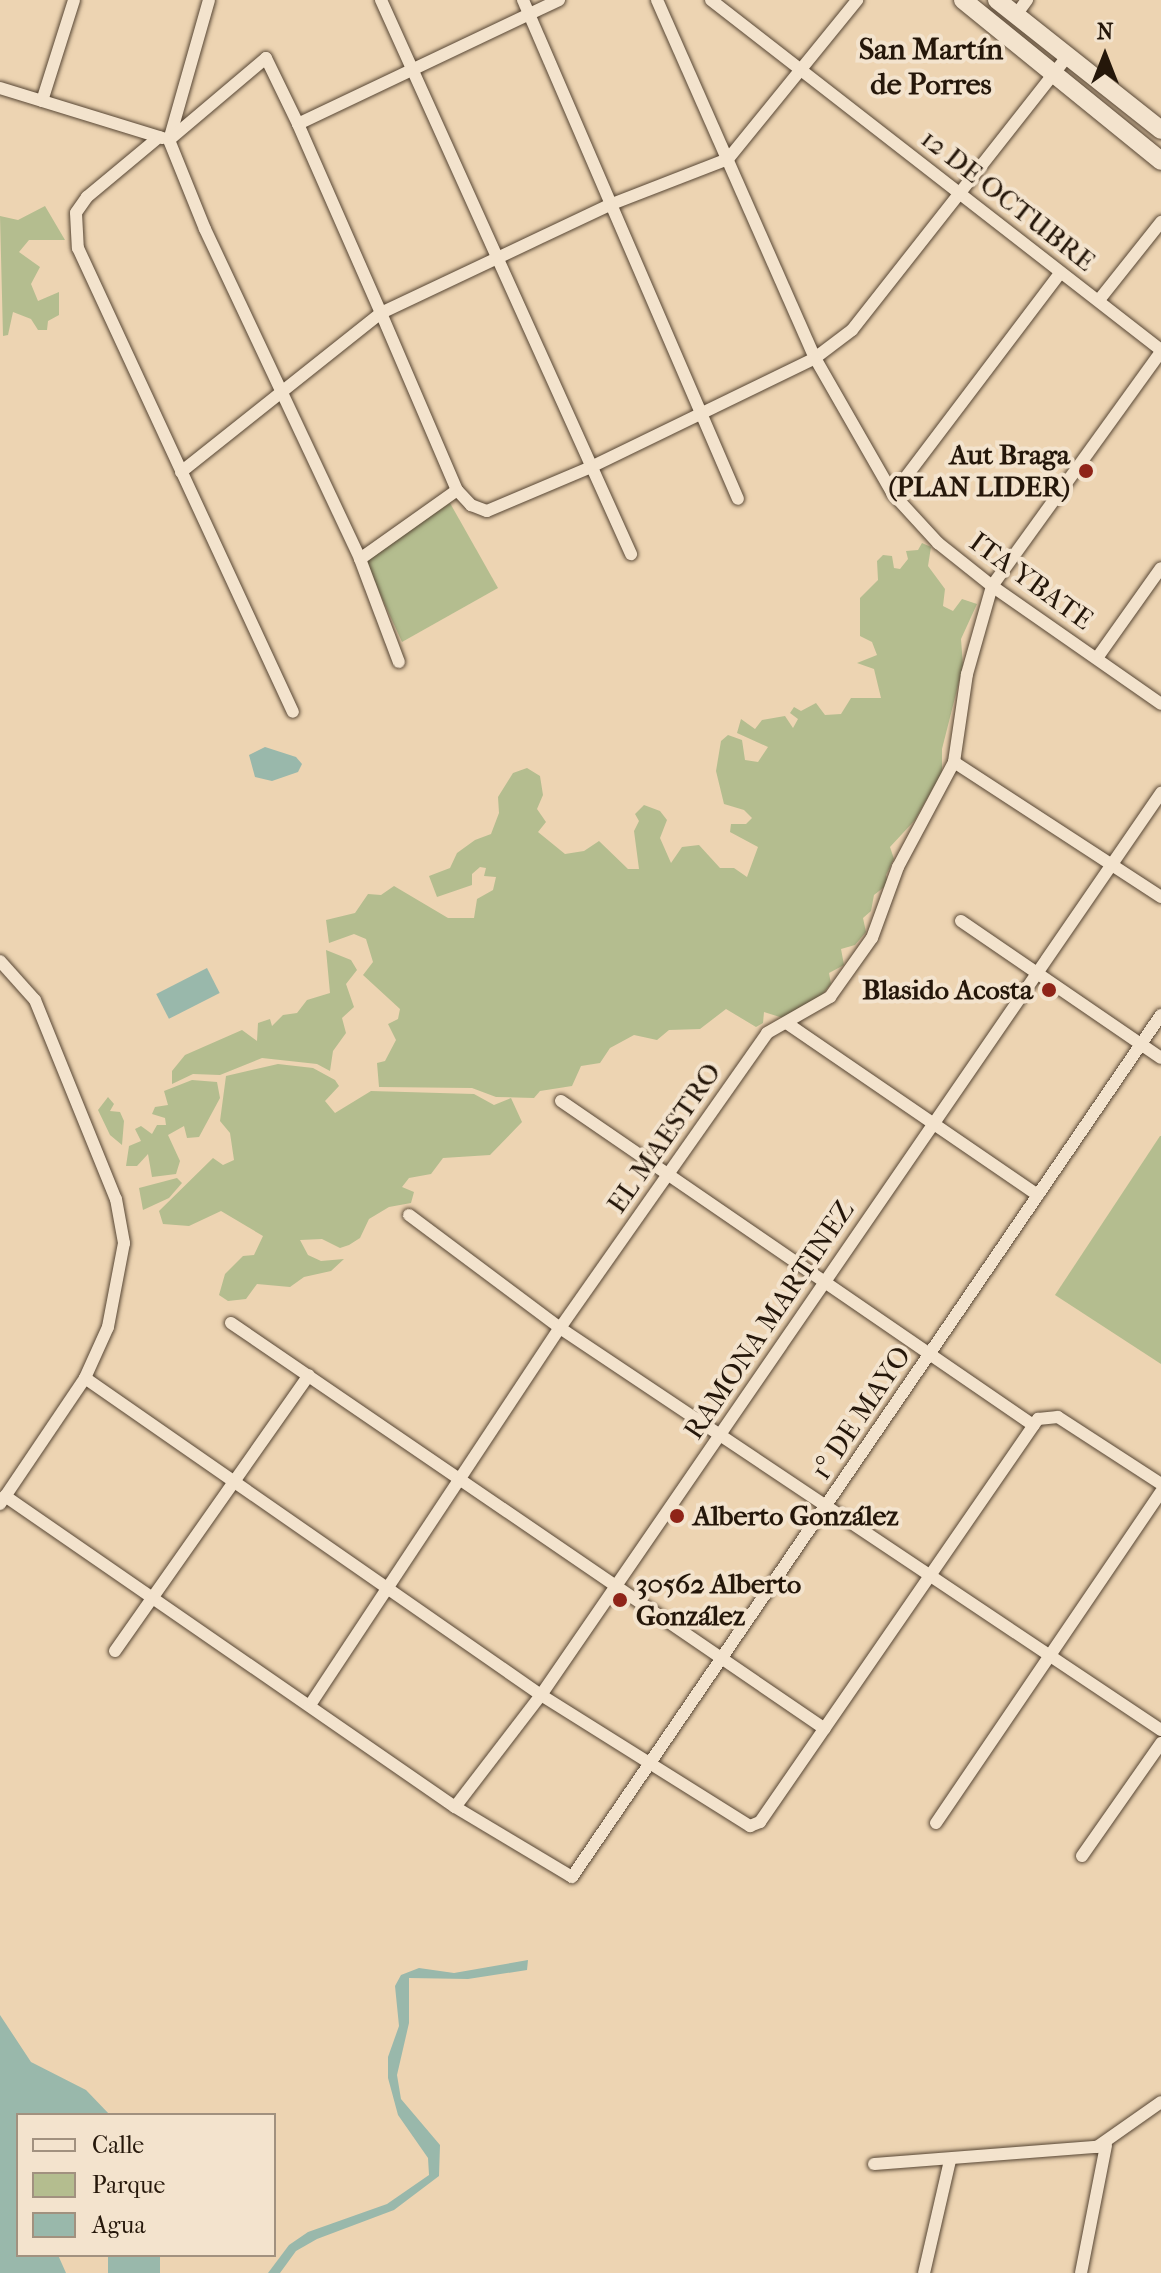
<!DOCTYPE html>
<html>
<head>
<meta charset="utf-8">
<style>
	body { margin:0 }
	#map { position:relative; width:1161px; height:2273px; overflow:hidden; background:#edd4b2; font-family:"IM FELL French Canon",serif }
	div>[style] { position:absolute }
	.green>* { inset:0; background:#b4bd8f }
	.water>* { inset:0; background:#99b8ab; transform-origin:0 0 }
	.roads { filter:drop-shadow(0 0 2px #574634) drop-shadow(0 0 2px #574634) }
	.street>* { height:12px; margin:-6px; padding:0 6px; transform-origin:6px; border-radius:6px; background:#f3e3cd }
	.secondary>* { height:18px; margin:-9px; padding:0 9px; transform-origin:9px; border-radius:9px; background:#f3e3cd }
	.dots>* { width:22px; height:22px; translate:-50% -50%; box-sizing:border-box; border:4px solid #f3e3cd; border-radius:50% }
	span { translate:-50% -50%; white-space:nowrap; text-align:center; line-height:1.15; -webkit-text-stroke:8px #f3e3cd; paint-order:stroke }
	.street-label { font-size:28px; color:#25170a }
	.poi-label { font-size:28px; color:#25170a; font-weight:700 }
	.right { translate:-100% -50%; text-align:right }
	.left { translate:0 -50%; text-align:left }
	.neighbourhood-label { font-size:30px; color:#25170a; font-weight:700 }
	.legend { position:absolute; left:16px; top:2113px; width:260px; height:144px; box-sizing:border-box; background:#f3e3cd; border:2px solid #a1917f; margin:0; padding:10px 14px; list-style:none; font-size:24px; color:#25170a }
	.legend li { display:flex; align-items:center; gap:16px; height:40px }
	.legend b { width:40px; border:2px solid #a1917f }
	.north { position:absolute; left:1065px; top:16px; width:80px; height:80px; -webkit-text-stroke:6px #f3e3cd; paint-order:stroke; rotate:0deg; font-size:22px; font-weight:700; line-height:32px; text-align:center; color:#25170a }
	.north::after { content:''; display:block; margin:auto; width:28px; height:36px; background:#25170a; clip-path:polygon(50% 0,100% 100%,50% 72%,0 100%) }
</style>
</head>
<body>
<div id="map">
	<div class="green">
		<i style="clip-path:polygon(45px 206px,65px 240px,29px 240px,19px 252px,40px 267px,31px 284px,38px 301px,59px 292px,59px 315px,48px 321px,47px 330px,38px 330px,31px 319px,13px 312px,8px 335px,3px 336px,0 216px,18px 220px)"></i>
		<i style="clip-path:polygon(450px 503px,498px 588px,402px 642px,365px 561px)"></i>
		<i style="clip-path:polygon(922px 543px,931px 547px,928px 566px,945px 589px,943px 606px,953px 611px,962px 599px,977px 604px,961px 639px,963px 666px,942px 749px,942px 772px,915px 820px,890px 847px,894px 859px,886px 875px,888px 884px,874px 895px,871px 911px,863px 918px,866px 932px,855px 945px,841px 949px,844px 965px,829px 973px,831px 984px,821px 996px,783px 1018px,764px 1012px,763px 1023px,756px 1027px,726px 1009px,700px 1029px,669px 1030px,657px 1040px,634px 1035px,610px 1048px,600px 1063px,581px 1066px,572px 1086px,540px 1091px,534px 1098px,496px 1097px,472px 1088px,379px 1087px,377px 1063px,385px 1061px,396px 1040px,388px 1024px,398px 1019px,400px 1009px,363px 975px,373px 962px,366px 939px,354px 934px,329px 943px,326px 920px,355px 913px,368px 894px,381px 895px,394px 886px,448px 918px,474px 918px,477px 899px,493px 890px,496px 877px,484px 876px,486px 868px,480px 867px,472px 874px,472px 885px,437px 897px,429px 876px,450px 868px,457px 853px,475px 840px,491px 834px,499px 813px,498px 797px,513px 773px,527px 768px,540px 776px,543px 795px,537px 809px,546px 822px,538px 832px,565px 854px,584px 851px,599px 841px,628px 869px,639px 869px,634px 831px,639px 821px,635px 814px,644px 805px,660px 811px,667px 820px,660px 838px,671px 863px,682px 847px,699px 845px,720px 868px,734px 868px,747px 877px,758px 847px,730px 832px,731px 824px,746px 824px,752px 818px,744px 810px,724px 804px,716px 771px,721px 741px,728px 735px,742px 740px,745px 760px,758px 762px,768px 747px,737px 733px,741px 719px,755px 729px,762px 720px,785px 716px,793px 728px,798px 719px,790px 713px,794px 707px,801px 711px,816px 703px,825px 715px,841px 714px,851px 698px,881px 698px,874px 669px,857px 663px,877px 655px,872px 642px,860px 636px,860px 598px,878px 580px,877px 561px,883px 555px,892px 556px,894px 568px,900px 569px,908px 559px,906px 551px,918px 550px)"></i>
		<i style="clip-path:polygon(326px 950px,351px 960px,357px 970px,346px 984px,354px 1007px,342px 1018px,346px 1033px,333px 1051px,330px 1071px,317px 1064px,262px 1058px,220px 1075px,193px 1074px,172px 1084px,172px 1071px,185px 1055px,242px 1030px,257px 1041px,258px 1023px,270px 1019px,272px 1026px,283px 1015px,297px 1013px,307px 1000px,330px 993px)"></i>
		<i style="clip-path:polygon(278px 1064px,313px 1068px,335px 1080px,339px 1086px,325px 1101px,335px 1113px,371px 1091px,474px 1094px,494px 1105px,511px 1098px,522px 1122px,490px 1155px,443px 1158px,431px 1174px,409px 1178px,402px 1187px,414px 1192px,411px 1203px,389px 1207px,369px 1219px,360px 1238px,349px 1245px,340px 1248px,322px 1239px,300px 1240px,308px 1255px,321px 1261px,344px 1259px,331px 1271px,304px 1277px,290px 1287px,257px 1284px,246px 1299px,228px 1301px,219px 1295px,225px 1274px,243px 1256px,254px 1255px,263px 1236px,221px 1211px,189px 1226px,163px 1224px,159px 1211px,213px 1158px,223px 1165px,234px 1160px,230px 1133px,220px 1121px,226px 1076px)"></i>
		<i style="clip-path:polygon(192px 1080px,217px 1082px,220px 1098px,199px 1137px,187px 1138px,184px 1126px,168px 1135px,180px 1161px,176px 1174px,152px 1177px,148px 1154px,137px 1166px,126px 1166px,129px 1146px,141px 1141px,135px 1129px,141px 1126px,152px 1134px,157px 1125px,166px 1125px,165px 1118px,152px 1114px,155px 1107px,168px 1105px,164px 1091px)"></i>
		<i style="clip-path:polygon(108px 1097px,114px 1104px,110px 1111px,120px 1112px,124px 1121px,122px 1145px,110px 1135px,98px 1110px)"></i>
		<i style="clip-path:polygon(1160px 1136px,1161px 1136px,1161px 1364px,1055px 1295px)"></i>
		<i style="clip-path:polygon(177px 1178px,182px 1183px,169px 1198px,143px 1210px,139px 1188px)"></i>
	</div>
	<div class="water">
		<i style="clip-path:polygon(265px 747px,296px 757px,302px 764px,298px 772px,272px 781px,255px 777px,249px 755px)"></i>
		<i style="left:207px;top:968px;width:28px;height:57px;rotate:63deg"></i>
		<i style="clip-path:polygon(528px 1960px,527px 1970px,468px 1979px,409px 1978px,409px 2023px,397px 2075px,401px 2099px,440px 2145px,439px 2176px,394px 2210px,317px 2239px,296px 2251px,280px 2273px,268px 2273px,289px 2245px,308px 2232px,387px 2204px,429px 2175px,428px 2158px,398px 2115px,388px 2078px,388px 2057px,399px 2026px,395px 1986px,401px 1975px,419px 1968px,454px 1973px)"></i>
		<i style="clip-path:polygon(0 2015px,31px 2062px,86px 2090px,110px 2115px,18px 2115px,18px 2255px,58px 2255px,66px 2273px,0 2273px)"></i>
		<i style="left:108px;top:2255px;width:52px;height:18px"></i>
	</div>
	<div class="roads">
		<div class="street">
			<i style="left:209px;top:0;width:146px;rotate:105.9deg"></i>
			<i style="left:169px;top:140px;width:96px;rotate:68deg"></i>
			<i style="left:205px;top:229px;width:365px;rotate:64.8deg"></i>
			<i style="left:360px;top:559px;width:110px;rotate:69.3deg"></i>
			<i style="left:381px;top:0;width:608px;rotate:65.71deg"></i>
			<i style="left:523px;top:0;width:543px;rotate:66.69deg"></i>
			<i style="left:559px;top:0;width:289px;rotate:154.6deg"></i>
			<i style="left:298px;top:124px;width:206px;rotate:66.3deg"></i>
			<i style="left:381px;top:313px;width:255px;rotate:-25.3deg"></i>
			<i style="left:612px;top:204px;width:124px;rotate:-21.2deg"></i>
			<i style="left:728px;top:159px;width:205px;rotate:-50.9deg"></i>
			<i style="left:657px;top:0;width:391px;rotate:66.2deg"></i>
			<i style="left:815px;top:358px;width:157px;rotate:60.2deg"></i>
			<i style="left:893px;top:494px;width:67px;rotate:47.4deg"></i>
			<i style="left:938px;top:543px;width:69px;rotate:38.5deg"></i>
			<i style="left:992px;top:586px;width:206px;rotate:34.9deg"></i>
			<i style="left:711px;top:0;width:570px;rotate:37.87deg"></i>
			<i style="left:1016px;top:15px;width:19px;rotate:-54deg"></i>
			<i style="left:0;top:88px;width:170px;rotate:17.1deg"></i>
			<i style="left:42px;top:101px;width:106px;rotate:-72.4deg"></i>
			<i style="left:159px;top:137px;width:94px;rotate:140.2deg"></i>
			<i style="left:87px;top:197px;width:19px;rotate:125deg"></i>
			<i style="left:76px;top:213px;width:35px;rotate:87deg"></i>
			<i style="left:78px;top:248px;width:511px;rotate:65.14deg"></i>
			<i style="left:169px;top:140px;width:127px;rotate:-40.2deg"></i>
			<i style="left:266px;top:58px;width:73px;rotate:64.1deg"></i>
			<i style="left:1099px;top:300px;width:100px;rotate:-51.5deg"></i>
			<i style="left:181px;top:472px;width:256px;rotate:-38.5deg"></i>
			<i style="left:381px;top:313px;width:193px;rotate:66.8deg"></i>
			<i style="left:457px;top:490px;width:21px;rotate:47deg"></i>
			<i style="left:471px;top:505px;width:17px;rotate:21deg"></i>
			<i style="left:487px;top:511px;width:113px;rotate:-22.9deg"></i>
			<i style="left:591px;top:467px;width:249px;rotate:-25.9deg"></i>
			<i style="left:815px;top:358px;width:46px;rotate:-37.1deg"></i>
			<i style="left:852px;top:330px;width:347px;rotate:-51.8deg"></i>
			<i style="left:893px;top:494px;width:277px;rotate:-52.9deg"></i>
			<i style="left:360px;top:559px;width:119px;rotate:-35.4deg"></i>
			<i style="left:1097px;top:658px;width:110px;rotate:-54.6deg"></i>
			<i style="left:954px;top:762px;width:247px;rotate:33.1deg"></i>
			<i style="left:961px;top:921px;width:242px;rotate:34.4deg"></i>
			<i style="left:0;top:961px;width:52px;rotate:48.1deg"></i>
			<i style="left:35px;top:1000px;width:215px;rotate:67.9deg"></i>
			<i style="left:116px;top:1199px;width:45px;rotate:79.7deg"></i>
			<i style="left:124px;top:1243px;width:86px;rotate:100.8deg"></i>
			<i style="left:108px;top:1327px;width:56px;rotate:114.3deg"></i>
			<i style="left:85px;top:1378px;width:152px;rotate:124deg"></i>
			<i style="left:788px;top:1024px;width:303px;rotate:34.4deg"></i>
			<i style="left:561px;top:1101px;width:573px;rotate:34.47deg"></i>
			<i style="left:409px;top:1215px;width:189px;rotate:36.8deg"></i>
			<i style="left:560px;top:1328px;width:723px;rotate:33.78deg"></i>
			<i style="left:231px;top:1323px;width:719px;rotate:34.35deg"></i>
			<i style="left:85px;top:1378px;width:555px;rotate:34.81deg"></i>
			<i style="left:541px;top:1695px;width:247px;rotate:32.1deg"></i>
			<i style="left:750px;top:1826px;width:11px;rotate:-22deg"></i>
			<i style="left:760px;top:1822px;width:490px;rotate:-55.4deg"></i>
			<i style="left:1038px;top:1419px;width:20px;rotate:-6deg"></i>
			<i style="left:1058px;top:1417px;width:123px;rotate:33deg"></i>
			<i style="left:5px;top:1496px;width:547px;rotate:34.65deg"></i>
			<i style="left:455px;top:1807px;width:136px;rotate:30.9deg"></i>
			<i style="left:572px;top:1877px;width:1044px;rotate:-55.66deg"></i>
			<i style="left:115px;top:1651px;width:337px;rotate:-54.9deg"></i>
			<i style="left:310px;top:1705px;width:452px;rotate:-56.5deg"></i>
			<i style="left:560px;top:1328px;width:360px;rotate:-54.9deg"></i>
			<i style="left:767px;top:1033px;width:73px;rotate:-29.7deg"></i>
			<i style="left:830px;top:997px;width:72px;rotate:-54.6deg"></i>
			<i style="left:872px;top:938px;width:76px;rotate:-69.9deg"></i>
			<i style="left:898px;top:867px;width:119px;rotate:-61.9deg"></i>
			<i style="left:954px;top:762px;width:89px;rotate:-81.6deg"></i>
			<i style="left:967px;top:674px;width:91px;rotate:-74.1deg"></i>
			<i style="left:992px;top:586px;width:289px;rotate:-54.2deg"></i>
			<i style="left:455px;top:1807px;width:141px;rotate:-52.5deg"></i>
			<i style="left:541px;top:1695px;width:1095px;rotate:-55.5deg"></i>
			<i style="left:936px;top:1823px;width:400px;rotate:-55.8deg"></i>
			<i style="left:1082px;top:1856px;width:138px;rotate:-55deg"></i>
			<i style="left:874px;top:2164px;width:224px;rotate:-4.4deg"></i>
			<i style="left:1097px;top:2147px;width:78px;rotate:-35.1deg"></i>
			<i style="left:924px;top:2273px;width:116px;rotate:-77deg"></i>
			<i style="left:1081px;top:2273px;width:130px;rotate:-78.9deg"></i>
		</div>
		<div class="secondary">
			<i style="left:963px;top:0;width:255px;rotate:39.1deg"></i>
			<i style="left:997px;top:0;width:209px;rotate:38.4deg"></i>
		</div>
	</div>
	<div class="dots">
		<i style="left:1086px;top:471px;background:#8f2418"></i>
		<i style="left:1049px;top:990px;background:#8f2418"></i>
		<i style="left:677px;top:1516px;background:#8f2418"></i>
		<i style="left:620px;top:1600px;background:#8f2418"></i>
	</div>
	<div class="street-label">
		<span style="left:1008px;top:200px;rotate:38deg">12 DE OCTUBRE</span>
		<span style="left:1031px;top:581px;rotate:36deg">ITA YBATE</span>
		<span style="left:664px;top:1138px;rotate:-55deg">EL MAESTRO</span>
		<span style="left:769px;top:1320px;rotate:-56deg">RAMONA MARTINEZ</span>
		<span style="left:861px;top:1413px;rotate:-56deg">1° DE MAYO</span>
	</div>
	<div class="poi-label">
		<span class="right" style="left:1070px;top:471px">Aut Braga<br>(PLAN LIDER)</span>
		<span class="right" style="left:1033px;top:990px">Blasido Acosta</span>
		<span class="left" style="left:693px;top:1516px">Alberto González</span>
		<span class="left" style="left:636px;top:1600px">30562 Alberto<br>González</span>
	</div>
	<div class="neighbourhood-label">
		<span style="left:931px;top:67px">San Martín<br>de Porres</span>
	</div>
	<ul class="legend">
	<li><b style="height:10px;background:#f3e3cd"></b>Calle</li>
	<li><b style="height:22px;background:#b4bd8f"></b>Parque</li>
	<li><b style="height:22px;background:#99b8ab"></b>Agua</li>
	</ul>
	<div class="north">N</div>
</div>
</body>
</html>
